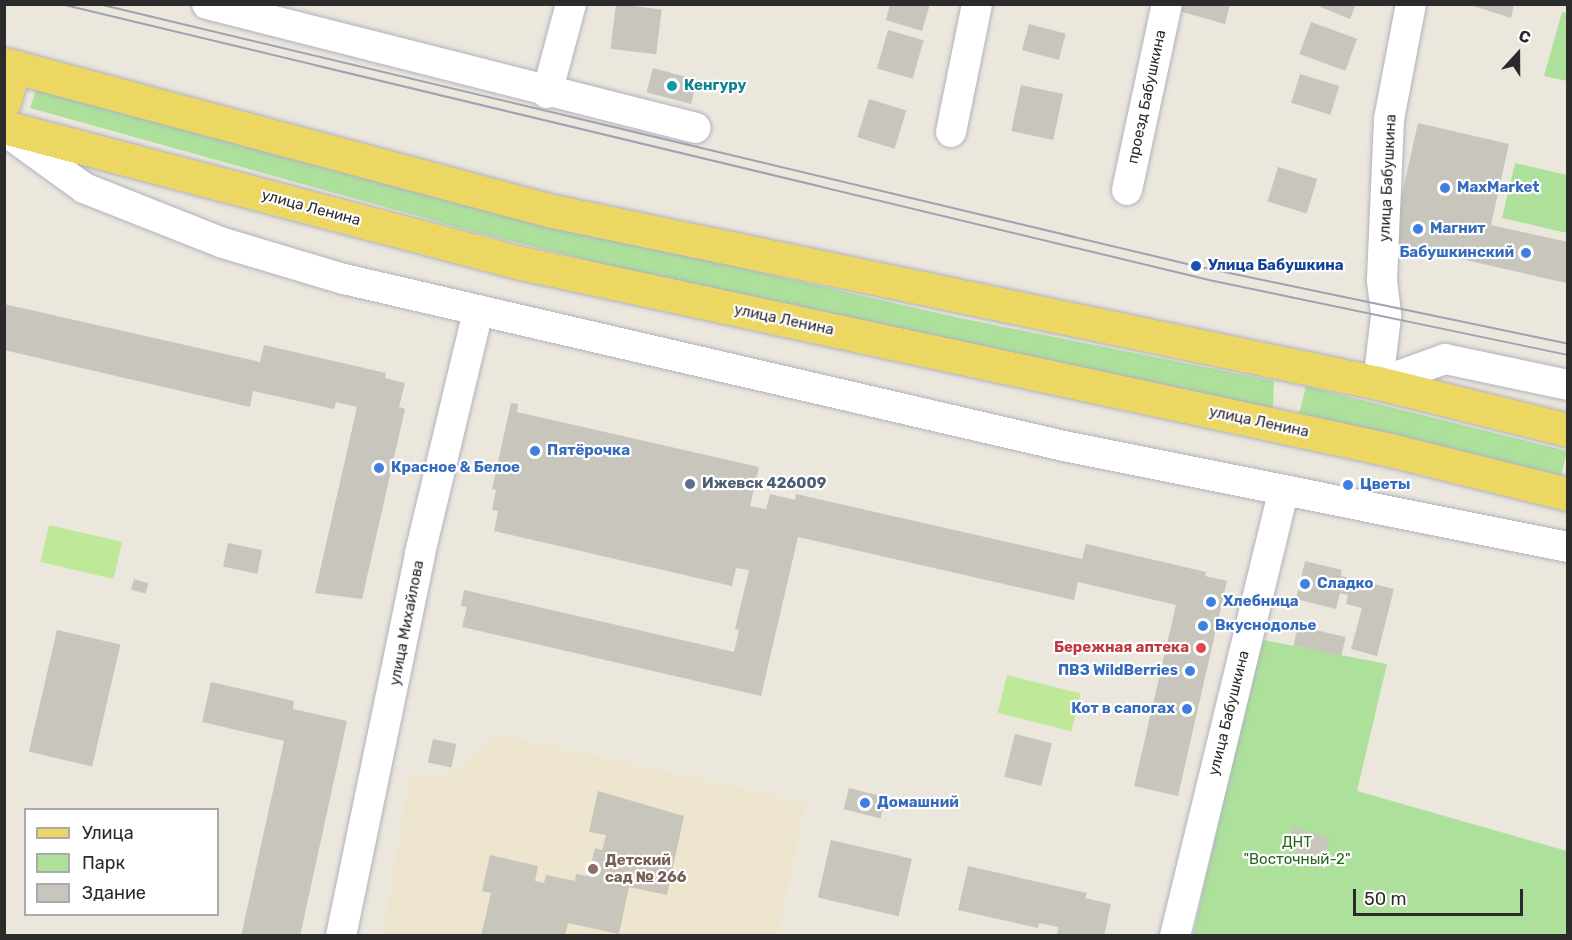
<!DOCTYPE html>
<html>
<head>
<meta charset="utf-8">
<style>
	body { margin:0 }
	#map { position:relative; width:1572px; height:940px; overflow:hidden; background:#ece7dd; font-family:Rubik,sans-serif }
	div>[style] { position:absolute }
	.education>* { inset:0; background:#ede5cd }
	.green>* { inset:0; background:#ade19b; transform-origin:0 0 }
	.pitch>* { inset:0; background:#bfe898; transform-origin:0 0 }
	.building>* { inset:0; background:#c8c5bc; transform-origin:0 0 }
	.roads { filter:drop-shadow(0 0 2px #b1b2be) drop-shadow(0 0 2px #b1b2be) }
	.minor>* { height:30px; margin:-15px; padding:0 15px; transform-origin:15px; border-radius:15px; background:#fff }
	.major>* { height:33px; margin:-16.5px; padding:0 16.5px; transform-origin:16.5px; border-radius:16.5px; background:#ecd762 }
	.tram>* { height:1.5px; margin:-0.75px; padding:0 0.75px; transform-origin:0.75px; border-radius:0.75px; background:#a0a1b4 }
	.dots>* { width:16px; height:16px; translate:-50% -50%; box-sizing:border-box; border:3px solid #fff; border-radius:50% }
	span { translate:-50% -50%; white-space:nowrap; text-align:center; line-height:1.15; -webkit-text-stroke:4.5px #fff; paint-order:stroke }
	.culture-label { font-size:15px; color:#0d838f; font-weight:700 }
	.left { translate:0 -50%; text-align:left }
	.street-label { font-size:15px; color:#2b2b2b }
	.shop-label { font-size:15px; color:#366cbe; font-weight:700 }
	.right { translate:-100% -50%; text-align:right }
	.transit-label { font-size:15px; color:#164399; font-weight:700 }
	.service-label { font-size:15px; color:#4e5e75; font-weight:700 }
	.health-label { font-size:15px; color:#be3a42; font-weight:700 }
	.park-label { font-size:15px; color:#26661c }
	.education-label { font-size:15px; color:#785e54; font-weight:700 }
	.frame { position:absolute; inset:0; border:6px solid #2b2b2b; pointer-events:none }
	.legend { position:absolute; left:24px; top:808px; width:195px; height:108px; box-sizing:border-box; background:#fff; border:2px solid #aaa; margin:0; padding:8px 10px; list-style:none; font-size:18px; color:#2b2b2b }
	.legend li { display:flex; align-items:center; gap:12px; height:30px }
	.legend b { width:30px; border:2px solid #aaa }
	.north { position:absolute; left:1488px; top:24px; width:60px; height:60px; -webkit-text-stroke:4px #fff; paint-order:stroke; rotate:21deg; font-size:16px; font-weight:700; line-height:24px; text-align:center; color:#2b2b2b }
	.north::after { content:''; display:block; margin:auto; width:21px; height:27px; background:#2b2b2b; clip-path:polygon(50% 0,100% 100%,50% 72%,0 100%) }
	.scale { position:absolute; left:1353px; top:889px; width:170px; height:27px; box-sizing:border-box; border:3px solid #2b2b2b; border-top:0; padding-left:8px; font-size:18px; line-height:21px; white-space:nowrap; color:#2b2b2b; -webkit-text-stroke:4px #fff; paint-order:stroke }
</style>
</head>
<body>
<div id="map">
	<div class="education">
		<i style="clip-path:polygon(498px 734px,806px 803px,778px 935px,382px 936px,410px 773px,443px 779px)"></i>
	</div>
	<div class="green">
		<i style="clip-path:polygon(1562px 12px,1567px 13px,1567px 81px,1544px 76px)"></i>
		<i style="clip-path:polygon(38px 84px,488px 210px,955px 317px,1274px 381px,1273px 409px,624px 269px,471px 231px,30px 108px)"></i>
		<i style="clip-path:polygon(1515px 163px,1567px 175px,1567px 233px,1502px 218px)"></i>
		<i style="left:1306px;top:386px;width:269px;height:29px;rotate:14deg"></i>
		<i style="clip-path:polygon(1259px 639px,1387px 664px,1357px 791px,1567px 851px,1567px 935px,1193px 936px)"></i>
	</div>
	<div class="pitch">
		<i style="left:49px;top:525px;width:75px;height:38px;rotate:13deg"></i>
		<i style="left:1007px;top:675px;width:76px;height:39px;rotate:14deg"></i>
	</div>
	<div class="building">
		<i style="left:616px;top:4px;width:46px;height:45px;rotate:7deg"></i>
		<i style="clip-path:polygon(890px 4px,930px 4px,922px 31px,886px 20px)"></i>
		<i style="clip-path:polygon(1181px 4px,1230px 4px,1225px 24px,1179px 11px)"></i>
		<i style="clip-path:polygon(1313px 4px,1356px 4px,1350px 19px)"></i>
		<i style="clip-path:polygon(1467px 4px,1514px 4px,1511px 18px)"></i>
		<i style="left:1311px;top:22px;width:49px;height:34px;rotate:20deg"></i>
		<i style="left:1029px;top:24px;width:38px;height:27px;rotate:15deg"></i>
		<i style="left:888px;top:30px;width:37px;height:40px;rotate:16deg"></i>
		<i style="left:653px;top:68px;width:46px;height:25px;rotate:15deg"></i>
		<i style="left:1300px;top:74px;width:41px;height:30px;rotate:17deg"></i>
		<i style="left:1021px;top:85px;width:43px;height:47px;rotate:12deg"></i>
		<i style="left:869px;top:99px;width:39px;height:40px;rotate:17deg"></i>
		<i style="clip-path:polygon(1418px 123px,1509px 144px,1491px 225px,1568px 242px,1566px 283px,1391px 243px)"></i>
		<i style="left:1278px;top:167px;width:41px;height:36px;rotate:17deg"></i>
		<i style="clip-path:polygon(4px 304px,260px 362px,264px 345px,386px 373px,385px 378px,405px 383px,399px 407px,405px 409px,362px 599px,315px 593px,357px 407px,336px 402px,334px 409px,253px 391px,250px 407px,4px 350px)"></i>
		<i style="clip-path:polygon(511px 403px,518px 404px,517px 412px,759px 467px,750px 506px,766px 509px,770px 494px,795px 500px,796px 494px,1082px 559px,1086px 544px,1206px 572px,1205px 576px,1227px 581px,1178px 796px,1134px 786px,1176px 605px,1078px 582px,1074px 600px,798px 537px,761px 696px,462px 627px,467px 607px,461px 606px,464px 590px,734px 652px,739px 630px,735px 629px,749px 570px,736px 568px,732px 586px,494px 531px,498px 511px,492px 510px,496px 490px,492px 489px)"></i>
		<i style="left:228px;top:543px;width:35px;height:24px;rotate:12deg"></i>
		<i style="clip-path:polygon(1305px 561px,1342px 570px,1341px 576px,1394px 589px,1377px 656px,1351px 649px,1362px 608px,1346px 604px,1348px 595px,1340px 593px,1336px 609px,1296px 599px)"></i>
		<i style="left:134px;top:579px;width:15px;height:11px;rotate:16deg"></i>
		<i style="left:1298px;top:626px;width:49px;height:20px;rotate:13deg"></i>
		<i style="left:57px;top:630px;width:65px;height:125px;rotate:13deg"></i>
		<i style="clip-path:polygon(211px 682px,294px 701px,293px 709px,347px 721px,300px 936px,241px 936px,284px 741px,202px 722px)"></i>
		<i style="left:1015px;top:734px;width:38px;height:44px;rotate:14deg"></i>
		<i style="left:433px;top:739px;width:24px;height:24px;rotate:12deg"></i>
		<i style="left:849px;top:788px;width:38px;height:22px;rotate:14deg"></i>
		<i style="clip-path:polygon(598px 791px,684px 816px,667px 895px,629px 887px,619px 934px,568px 923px,565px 936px,481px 936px,491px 893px,482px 891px,490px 855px,538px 866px,535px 881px,544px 883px,546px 875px,575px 881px,576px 874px,588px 876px,595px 848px,602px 850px,606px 835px,589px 832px)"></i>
		<i style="left:1293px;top:828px;width:38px;height:22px;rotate:15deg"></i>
		<i style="left:831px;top:840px;width:83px;height:59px;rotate:13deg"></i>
		<i style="clip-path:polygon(968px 866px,1087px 893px,1085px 898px,1111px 904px,1104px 936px,1057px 936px,1058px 927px,1039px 923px,1038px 928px,958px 910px)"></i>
	</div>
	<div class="roads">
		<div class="minor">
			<i style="left:207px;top:4px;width:504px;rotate:14.23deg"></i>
			<i style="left:1411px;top:4px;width:117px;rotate:100.8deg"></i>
			<i style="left:1389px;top:119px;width:162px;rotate:92.5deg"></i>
			<i style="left:1382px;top:281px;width:35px;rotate:83deg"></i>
			<i style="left:1386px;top:316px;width:67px;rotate:96.8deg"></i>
			<i style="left:1378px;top:383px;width:71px;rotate:-19.7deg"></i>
			<i style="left:1445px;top:359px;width:126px;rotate:11.9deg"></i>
			<i style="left:547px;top:93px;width:92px;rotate:-74.9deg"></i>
			<i style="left:4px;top:130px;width:99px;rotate:35.9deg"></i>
			<i style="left:84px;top:188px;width:149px;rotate:21.6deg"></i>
			<i style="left:223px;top:243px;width:126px;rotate:16.6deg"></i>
			<i style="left:344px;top:279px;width:739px;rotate:13.06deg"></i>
			<i style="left:1064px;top:446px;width:514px;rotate:11.33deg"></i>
			<i style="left:951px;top:132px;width:131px;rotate:-78.5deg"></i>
			<i style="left:1127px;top:190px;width:190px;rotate:-77.9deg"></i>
			<i style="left:341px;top:936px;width:391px;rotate:-78.3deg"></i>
			<i style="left:420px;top:553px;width:248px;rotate:-76.5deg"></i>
			<i style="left:1175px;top:936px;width:459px;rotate:-76.3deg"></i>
		</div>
		<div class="major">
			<i style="left:4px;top:64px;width:563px;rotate:15.02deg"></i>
			<i style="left:548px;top:210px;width:848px;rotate:11.77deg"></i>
			<i style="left:1378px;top:383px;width:196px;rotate:13.9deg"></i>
			<i style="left:4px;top:102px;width:37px;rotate:-74deg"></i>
			<i style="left:4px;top:127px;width:535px;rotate:14.74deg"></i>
			<i style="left:521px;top:263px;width:889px;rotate:12.14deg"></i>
			<i style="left:1390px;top:450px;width:183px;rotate:13.9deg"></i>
		</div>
	</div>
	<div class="tram">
		<i style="left:61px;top:4px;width:1186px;rotate:13.51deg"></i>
		<i style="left:1214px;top:281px;width:362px;rotate:11.8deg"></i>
		<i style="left:103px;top:5px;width:1124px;rotate:13.43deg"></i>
		<i style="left:1196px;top:266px;width:380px;rotate:11.8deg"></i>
	</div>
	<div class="dots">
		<i style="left:672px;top:86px;background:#0f9aa8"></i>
		<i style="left:1445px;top:188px;background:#3f7fe0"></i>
		<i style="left:1418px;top:229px;background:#3f7fe0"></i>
		<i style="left:1526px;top:253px;background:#3f7fe0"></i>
		<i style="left:1196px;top:266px;background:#1a4fb4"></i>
		<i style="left:535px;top:451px;background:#3f7fe0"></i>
		<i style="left:379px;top:468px;background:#3f7fe0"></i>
		<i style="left:690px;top:484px;background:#5c6f8a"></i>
		<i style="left:1348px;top:485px;background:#3f7fe0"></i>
		<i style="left:1305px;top:584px;background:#3f7fe0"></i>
		<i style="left:1211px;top:602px;background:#3f7fe0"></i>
		<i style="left:1203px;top:626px;background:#3f7fe0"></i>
		<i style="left:1201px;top:648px;background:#e0444e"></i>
		<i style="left:1190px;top:671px;background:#3f7fe0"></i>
		<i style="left:1187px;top:709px;background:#3f7fe0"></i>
		<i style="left:865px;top:803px;background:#3f7fe0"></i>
		<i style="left:593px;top:869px;background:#8d6e63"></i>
	</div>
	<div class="culture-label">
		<span class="left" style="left:684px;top:86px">Кенгуру</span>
	</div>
	<div class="street-label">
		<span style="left:1147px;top:97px;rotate:-78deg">проезд Бабушкина</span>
		<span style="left:1388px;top:178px;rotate:-87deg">улица Бабушкина</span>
		<span style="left:311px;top:208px;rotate:15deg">улица Ленина</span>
		<span style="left:784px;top:320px;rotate:12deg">улица Ленина</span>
		<span style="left:1259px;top:422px;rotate:12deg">улица Ленина</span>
		<span style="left:407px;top:623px;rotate:-79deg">улица Михайлова</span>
		<span style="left:1229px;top:713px;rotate:-76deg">улица Бабушкина</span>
	</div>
	<div class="shop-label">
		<span class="left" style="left:1457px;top:188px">MaxMarket</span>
		<span class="left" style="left:1430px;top:229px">Магнит</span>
		<span class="right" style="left:1514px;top:253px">Бабушкинский</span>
		<span class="left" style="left:547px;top:451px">Пятёрочка</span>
		<span class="left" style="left:391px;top:468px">Красное &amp; Белое</span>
		<span class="left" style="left:1360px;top:485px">Цветы</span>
		<span class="left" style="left:1317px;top:584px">Сладко</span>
		<span class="left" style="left:1223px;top:602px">Хлебница</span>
		<span class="left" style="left:1215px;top:626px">Вкуснодолье</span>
		<span class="right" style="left:1178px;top:671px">ПВЗ WildBerries</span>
		<span class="right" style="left:1175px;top:709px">Кот в сапогах</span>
		<span class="left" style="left:877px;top:803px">Домашний</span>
	</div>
	<div class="transit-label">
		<span class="left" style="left:1208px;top:266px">Улица Бабушкина</span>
	</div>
	<div class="service-label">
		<span class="left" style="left:702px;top:484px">Ижевск 426009</span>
	</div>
	<div class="health-label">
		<span class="right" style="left:1189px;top:648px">Бережная аптека</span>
	</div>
	<div class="park-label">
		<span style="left:1297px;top:851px">ДНТ<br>"Восточный-2"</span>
	</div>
	<div class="education-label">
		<span class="left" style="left:605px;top:869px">Детский<br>сад № 266</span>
	</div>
	<div class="frame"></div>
	<ul class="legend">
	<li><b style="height:8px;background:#ecd762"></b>Улица</li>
	<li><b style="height:16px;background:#ade19b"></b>Парк</li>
	<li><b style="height:16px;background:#c8c5bc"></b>Здание</li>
	</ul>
	<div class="north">С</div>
	<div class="scale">50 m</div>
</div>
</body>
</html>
